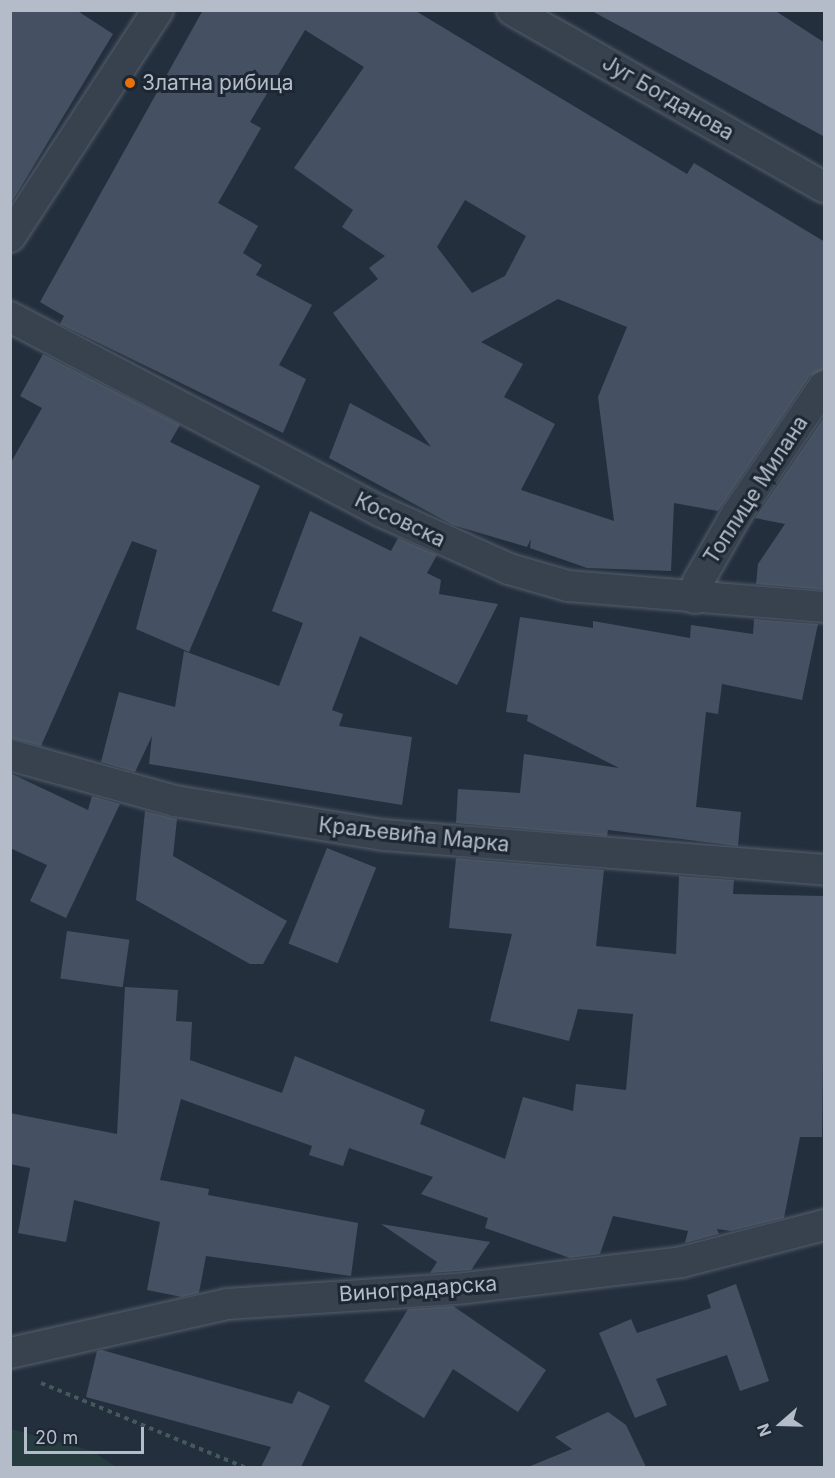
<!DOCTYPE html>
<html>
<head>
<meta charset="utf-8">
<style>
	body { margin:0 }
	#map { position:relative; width:835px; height:1478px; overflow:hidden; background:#242f3e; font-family:Inter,sans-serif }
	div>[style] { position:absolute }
	.green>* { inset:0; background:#263c3f }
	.building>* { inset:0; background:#455162; transform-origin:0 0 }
	.path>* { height:4px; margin-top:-2px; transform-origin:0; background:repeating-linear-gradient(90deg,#44595c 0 4.5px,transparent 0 9px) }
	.roads { filter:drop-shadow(0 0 2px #565f6c) drop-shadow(0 0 2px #565f6c) }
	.street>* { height:30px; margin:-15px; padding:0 15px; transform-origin:15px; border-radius:15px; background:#38414e }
	.dots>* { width:16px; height:16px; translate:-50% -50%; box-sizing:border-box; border:3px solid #1d2633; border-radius:50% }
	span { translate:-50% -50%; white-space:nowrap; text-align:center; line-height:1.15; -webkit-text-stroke:6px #1d2633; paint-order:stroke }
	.poi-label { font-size:21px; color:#b4bcc9 }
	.left { translate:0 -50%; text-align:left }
	.street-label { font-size:21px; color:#b4bcc9 }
	.frame { position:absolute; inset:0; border:12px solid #b4bcc9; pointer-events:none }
	.north { position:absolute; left:751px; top:1394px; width:60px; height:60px; -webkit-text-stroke:4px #1d2633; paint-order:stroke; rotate:250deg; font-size:16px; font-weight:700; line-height:24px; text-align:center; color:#b4bcc9 }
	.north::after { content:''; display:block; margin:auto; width:21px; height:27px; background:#b4bcc9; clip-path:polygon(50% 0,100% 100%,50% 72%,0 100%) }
	.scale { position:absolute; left:24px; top:1427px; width:120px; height:27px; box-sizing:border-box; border:3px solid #b4bcc9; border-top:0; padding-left:8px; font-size:18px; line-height:21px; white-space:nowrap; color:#b4bcc9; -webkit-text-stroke:4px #1d2633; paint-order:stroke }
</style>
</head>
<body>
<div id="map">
	<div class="green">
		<i style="clip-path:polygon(11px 1429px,92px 1451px,116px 1467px,11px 1467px)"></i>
	</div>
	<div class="building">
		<i style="clip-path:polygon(10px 10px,76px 10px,113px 34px,10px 205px)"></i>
		<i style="clip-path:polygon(evenodd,203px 10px,414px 10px,687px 174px,694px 163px,825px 242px,825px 369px,810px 376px,718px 511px,674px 503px,671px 571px,587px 568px,530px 548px,531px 539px,527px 547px,453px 525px,329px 458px,350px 403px,431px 447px,333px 313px,378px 279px,369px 268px,385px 256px,342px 227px,353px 210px,294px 168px,364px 67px,305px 30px,250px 122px,261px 128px,218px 203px,258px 226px,243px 253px,262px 265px,256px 275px,312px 305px,279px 365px,306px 379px,283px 433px,60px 324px,64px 316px,40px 302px,203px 10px,465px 200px,526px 236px,505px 276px,472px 293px,437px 247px,465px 200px,203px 10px,558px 299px,627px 327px,598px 397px,614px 521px,521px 490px,555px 424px,504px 397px,523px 364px,481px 342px,558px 299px)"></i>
		<i style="clip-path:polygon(590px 10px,774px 10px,825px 43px,825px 137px)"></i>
		<i style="clip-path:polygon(43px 354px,180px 425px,170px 442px,260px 486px,189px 652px,136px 629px,157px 550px,132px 541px,41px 746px,10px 738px,10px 464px,42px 408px,20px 396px)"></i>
		<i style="clip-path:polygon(825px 416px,825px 590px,756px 584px,758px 564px,785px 524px,755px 518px)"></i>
		<i style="clip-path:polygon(310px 511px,391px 551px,398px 538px,437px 555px,427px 573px,441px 580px,439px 594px,498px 604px,457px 685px,360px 636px,332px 710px,343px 714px,339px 726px,412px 737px,402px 805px,149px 764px,152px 736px,135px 772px,101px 762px,119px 692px,175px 707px,184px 651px,279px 686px,303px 623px,272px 611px)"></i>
		<i style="clip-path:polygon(520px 617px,593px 628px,593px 621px,690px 638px,691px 625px,753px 634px,754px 619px,818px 624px,802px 700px,722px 684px,718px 714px,706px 712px,696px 807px,741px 812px,738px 846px,608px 830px,607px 836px,456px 823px,458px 789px,520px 793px,524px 754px,619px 768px,527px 721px,528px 715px,506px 712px)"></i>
		<i style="clip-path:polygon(10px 773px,88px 810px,92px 796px,120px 804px,66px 918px,30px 901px,47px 865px,10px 848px)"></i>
		<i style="clip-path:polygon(145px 811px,177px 819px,173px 856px,287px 921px,263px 964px,250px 964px,136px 900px)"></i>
		<i style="left:327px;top:848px;width:53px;height:103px;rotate:22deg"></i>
		<i style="clip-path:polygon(456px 858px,604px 870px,596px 946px,676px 954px,679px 876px,734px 880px,733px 894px,825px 896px,822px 1137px,800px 1137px,784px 1218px,731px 1231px,717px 1229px,719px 1234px,685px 1243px,688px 1231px,613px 1216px,600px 1254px,570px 1258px,485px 1228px,488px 1218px,421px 1194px,433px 1177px,349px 1148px,343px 1166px,309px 1155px,312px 1146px,181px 1099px,160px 1180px,209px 1189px,208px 1195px,358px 1223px,351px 1276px,206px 1256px,199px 1293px,182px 1297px,147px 1290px,160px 1222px,74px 1200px,66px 1242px,18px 1233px,30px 1168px,10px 1164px,10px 1113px,117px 1134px,125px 987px,178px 990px,176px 1021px,192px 1022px,190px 1060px,282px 1093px,295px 1056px,425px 1110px,420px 1124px,505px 1159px,523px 1097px,573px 1111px,576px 1084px,626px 1090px,633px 1014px,578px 1009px,569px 1041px,490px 1021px,512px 934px,449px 928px)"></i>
		<i style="left:67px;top:931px;width:63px;height:48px;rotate:8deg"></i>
		<i style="clip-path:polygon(381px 1224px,490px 1242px,471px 1270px,430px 1273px,437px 1262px)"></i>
		<i style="clip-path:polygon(736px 1284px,769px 1381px,740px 1391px,727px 1355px,656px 1379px,667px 1405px,635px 1418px,599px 1333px,631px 1319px,637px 1333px,711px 1308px,707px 1295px)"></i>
		<i style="clip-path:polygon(453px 1306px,546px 1370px,518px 1412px,453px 1369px,424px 1418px,364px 1381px,408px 1309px)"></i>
		<i style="clip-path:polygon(102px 1350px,292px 1404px,298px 1391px,330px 1406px,301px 1467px,261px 1467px,271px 1447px,86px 1397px,97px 1351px)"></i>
		<i style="clip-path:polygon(608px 1412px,626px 1425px,646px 1467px,528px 1467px,572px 1449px,555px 1437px)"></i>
	</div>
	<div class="path">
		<i style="left:41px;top:1383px;width:222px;rotate:22.5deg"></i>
	</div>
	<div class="roads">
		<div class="street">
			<i style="left:512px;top:10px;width:359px;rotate:29.6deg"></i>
			<i style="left:10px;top:237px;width:271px;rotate:-56.9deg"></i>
			<i style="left:10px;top:317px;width:418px;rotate:27.7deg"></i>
			<i style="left:380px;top:511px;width:141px;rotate:24.2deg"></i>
			<i style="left:509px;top:569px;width:61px;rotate:16.1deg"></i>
			<i style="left:568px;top:586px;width:257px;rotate:4.7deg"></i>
			<i style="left:695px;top:598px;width:16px;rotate:-79deg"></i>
			<i style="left:698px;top:582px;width:77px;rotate:-60.4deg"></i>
			<i style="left:736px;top:515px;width:156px;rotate:-55.7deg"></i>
			<i style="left:10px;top:755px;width:171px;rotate:15.6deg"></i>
			<i style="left:175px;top:801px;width:211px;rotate:9.3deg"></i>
			<i style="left:383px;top:835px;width:442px;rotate:4.5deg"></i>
			<i style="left:10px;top:1353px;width:222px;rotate:-12.7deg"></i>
			<i style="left:227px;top:1304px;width:239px;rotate:-3.8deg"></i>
			<i style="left:465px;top:1288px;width:219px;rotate:-6.8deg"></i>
			<i style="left:682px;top:1262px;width:147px;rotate:-14.6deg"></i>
		</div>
	</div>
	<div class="dots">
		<i style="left:130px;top:83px;background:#e8710a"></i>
	</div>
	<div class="poi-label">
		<span class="left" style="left:142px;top:83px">Златна рибица</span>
	</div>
	<div class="street-label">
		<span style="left:668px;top:98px;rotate:30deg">Југ Богданова</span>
		<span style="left:756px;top:490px;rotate:-57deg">Топлице Милана</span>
		<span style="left:400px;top:520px;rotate:26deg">Косовска</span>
		<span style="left:414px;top:835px;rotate:6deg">Краљевића Марка</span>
		<span style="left:418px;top:1289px;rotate:-4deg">Виноградарска</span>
	</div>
	<div class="frame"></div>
	<div class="north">N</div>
	<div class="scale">20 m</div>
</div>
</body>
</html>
